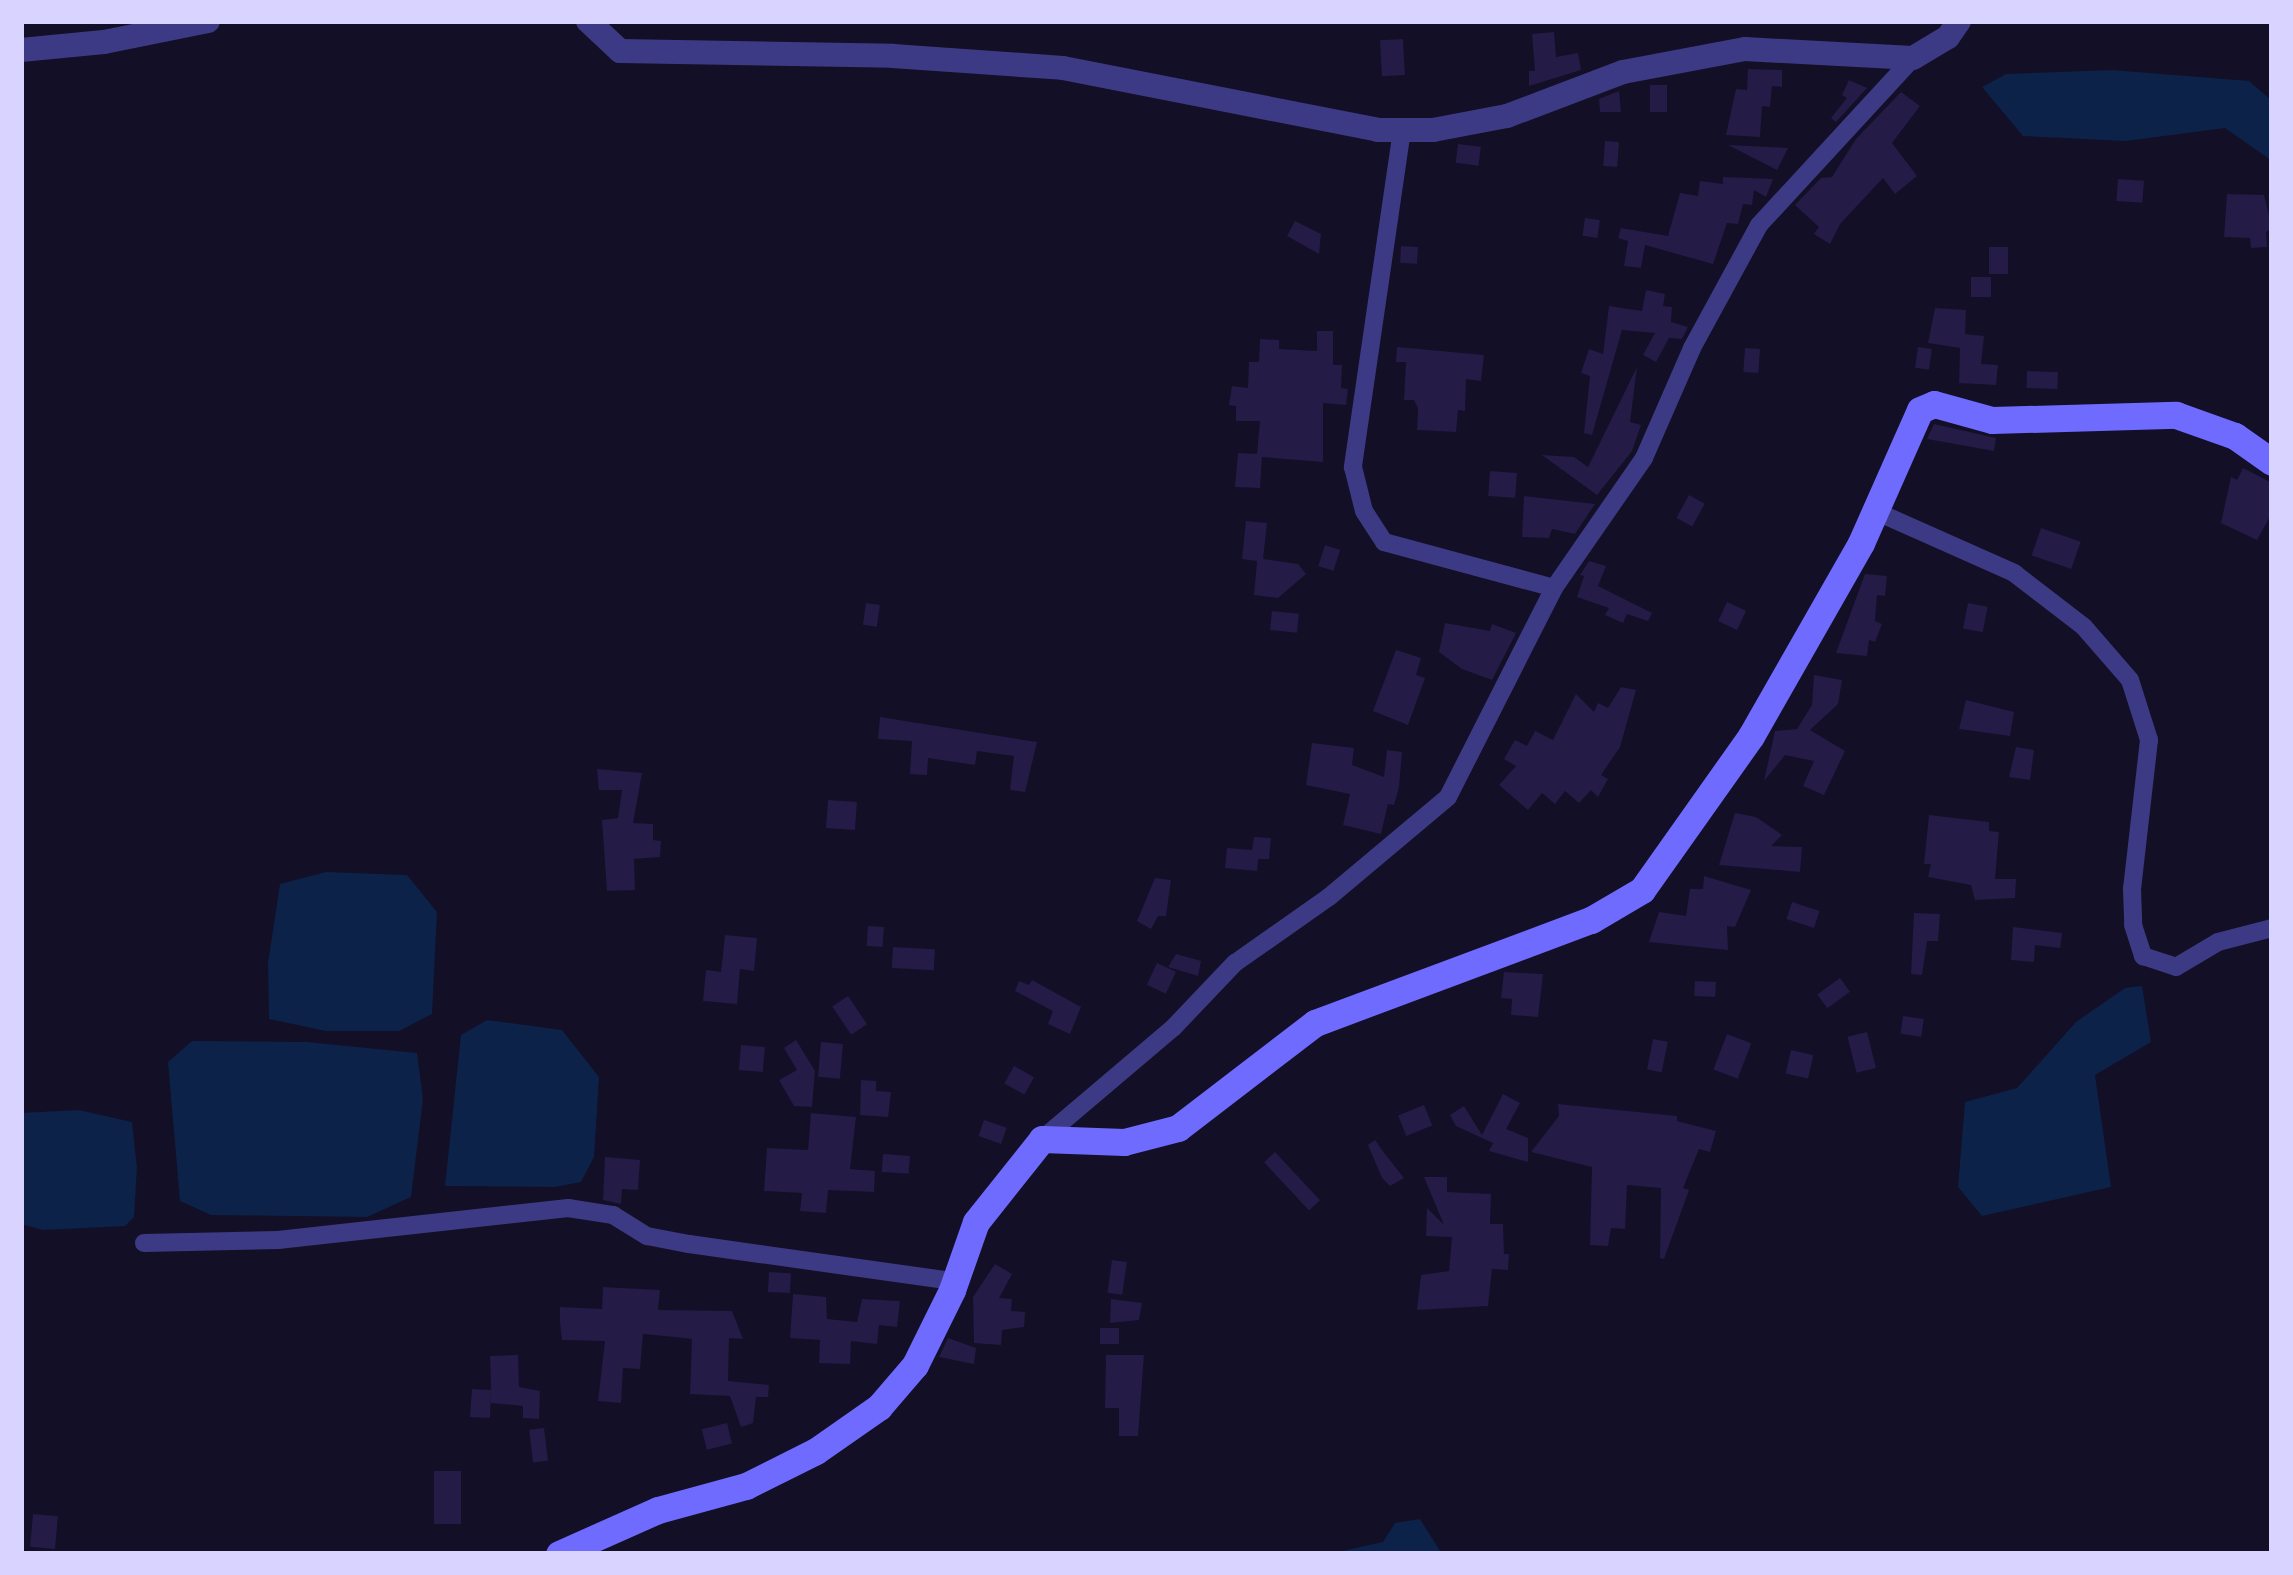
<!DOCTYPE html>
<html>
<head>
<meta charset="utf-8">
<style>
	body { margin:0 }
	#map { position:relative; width:2293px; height:1575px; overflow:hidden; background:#130f26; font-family:"PT Sans Narrow",sans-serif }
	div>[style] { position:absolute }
	.water>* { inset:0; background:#0c2248 }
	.building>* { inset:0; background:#241b47; transform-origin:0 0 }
	.minor>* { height:18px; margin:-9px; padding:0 9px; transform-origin:9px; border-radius:9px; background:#3d3a85 }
	.tertiary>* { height:24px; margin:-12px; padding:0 12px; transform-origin:12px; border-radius:12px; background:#3d3a85 }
	.secondary>* { height:27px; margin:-13.5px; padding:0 13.5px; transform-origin:13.5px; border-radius:13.5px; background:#6f6bff }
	span { translate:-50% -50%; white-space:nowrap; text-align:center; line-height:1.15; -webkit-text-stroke:12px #130f26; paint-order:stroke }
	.frame { position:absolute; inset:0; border:24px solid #d9d4ff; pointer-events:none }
</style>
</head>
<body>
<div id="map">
	<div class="water">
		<i style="clip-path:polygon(2112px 70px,2249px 81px,2272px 101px,2272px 161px,2225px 128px,2126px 141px,2023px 136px,1982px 87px,2006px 74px)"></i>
		<i style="clip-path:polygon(326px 872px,407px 875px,437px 912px,432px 1014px,399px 1031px,326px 1031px,269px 1019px,268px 963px,280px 884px)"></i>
		<i style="clip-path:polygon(2142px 986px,2151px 1042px,2095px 1075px,2111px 1187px,1982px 1216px,1958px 1187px,1965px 1102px,2017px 1088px,2076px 1022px,2125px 988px)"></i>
		<i style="clip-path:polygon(487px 1020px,562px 1030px,599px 1077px,594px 1157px,581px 1182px,555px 1187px,445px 1186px,461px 1035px)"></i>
		<i style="clip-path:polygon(192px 1041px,307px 1042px,417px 1053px,423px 1099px,411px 1197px,367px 1217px,211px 1215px,180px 1201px,168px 1062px)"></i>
		<i style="clip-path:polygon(79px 1110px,132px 1122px,137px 1168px,134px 1217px,125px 1226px,43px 1230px,21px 1224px,21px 1113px)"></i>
		<i style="clip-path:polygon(1420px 1519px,1442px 1554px,1329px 1554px,1383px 1542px,1395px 1523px)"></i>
	</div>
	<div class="building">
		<i style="clip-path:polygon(1554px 32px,1556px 57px,1578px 53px,1581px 70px,1529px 86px,1529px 71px,1535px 71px,1532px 34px)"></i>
		<i style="left:1403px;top:39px;width:36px;height:23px;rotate:87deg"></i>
		<i style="clip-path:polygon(1748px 69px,1782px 70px,1782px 87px,1772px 86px,1770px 107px,1762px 106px,1760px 137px,1726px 135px,1736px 89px,1747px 90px)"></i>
		<i style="clip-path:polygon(1849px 80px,1867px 88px,1836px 122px,1831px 118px,1847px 98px,1842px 95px)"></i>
		<i style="left:1650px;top:85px;width:17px;height:27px"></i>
		<i style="clip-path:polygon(1619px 91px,1621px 112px,1600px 112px,1599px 99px)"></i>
		<i style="clip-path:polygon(1901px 92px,1920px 106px,1892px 143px,1917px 176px,1895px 194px,1883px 178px,1840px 224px,1830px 244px,1814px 234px,1819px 227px,1795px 205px,1821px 178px,1832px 177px,1856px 139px)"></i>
		<i style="left:1605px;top:141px;width:14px;height:25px;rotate:4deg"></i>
		<i style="left:1458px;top:144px;width:23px;height:19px;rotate:7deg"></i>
		<i style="clip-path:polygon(1728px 145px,1788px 148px,1777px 170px)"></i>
		<i style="clip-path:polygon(1723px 177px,1773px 179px,1766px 197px,1754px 190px,1752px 205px,1743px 204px,1738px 224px,1727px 223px,1713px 264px,1645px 245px,1641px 268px,1624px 266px,1628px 241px,1618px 238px,1621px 228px,1668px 236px,1680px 193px,1698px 196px,1700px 181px,1723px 184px)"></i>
		<i style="left:2118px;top:179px;width:26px;height:22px;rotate:4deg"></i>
		<i style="clip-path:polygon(2227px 194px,2264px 195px,2272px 228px,2266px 232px,2267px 247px,2251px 248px,2250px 238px,2224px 237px)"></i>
		<i style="left:1585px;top:218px;width:15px;height:18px;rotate:8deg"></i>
		<i style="clip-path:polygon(1295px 221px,1321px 234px,1319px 254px,1287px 236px)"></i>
		<i style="left:1401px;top:246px;width:17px;height:17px;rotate:3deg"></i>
		<i style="left:1989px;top:247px;width:19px;height:27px"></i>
		<i style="left:1971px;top:277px;width:20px;height:20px"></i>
		<i style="clip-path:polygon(1646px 290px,1665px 294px,1663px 306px,1672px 307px,1671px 322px,1688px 327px,1682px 339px,1669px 338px,1656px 362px,1643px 355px,1655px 333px,1622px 330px,1592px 435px,1584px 433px,1590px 376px,1581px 373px,1589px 349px,1603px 354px,1609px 306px,1642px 311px)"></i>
		<i style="clip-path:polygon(1935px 308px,1966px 310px,1965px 334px,1984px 336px,1981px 364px,1998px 365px,1996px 385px,1959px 383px,1960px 348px,1928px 343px)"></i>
		<i style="clip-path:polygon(1317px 331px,1333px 331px,1333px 365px,1342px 365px,1341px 388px,1348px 389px,1346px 405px,1323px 403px,1323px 462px,1262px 457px,1260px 488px,1235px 487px,1238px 453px,1257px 454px,1260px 421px,1236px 421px,1236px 406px,1229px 405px,1232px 386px,1248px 388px,1249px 362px,1259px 362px,1260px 339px,1279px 340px,1279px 349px,1317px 351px)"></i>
		<i style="clip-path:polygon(1397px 347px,1484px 355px,1481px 381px,1466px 379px,1465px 411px,1458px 410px,1456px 432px,1417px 430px,1418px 408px,1414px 400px,1404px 400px,1406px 362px,1396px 362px)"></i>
		<i style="left:1918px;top:347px;width:14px;height:21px;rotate:8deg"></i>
		<i style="left:1745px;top:348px;width:15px;height:24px;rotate:4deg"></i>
		<i style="clip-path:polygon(1637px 367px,1630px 422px,1641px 425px,1632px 451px,1597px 495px,1542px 455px,1574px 457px,1588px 467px)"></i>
		<i style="left:2027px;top:371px;width:31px;height:17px;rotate:2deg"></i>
		<i style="clip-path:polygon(1934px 424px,1996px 438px,1994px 451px,1927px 439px)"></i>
		<i style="clip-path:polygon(2243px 468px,2272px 483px,2272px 513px,2257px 540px,2221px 523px,2231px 477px,2237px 480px)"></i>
		<i style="left:1490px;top:471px;width:27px;height:25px;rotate:4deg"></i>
		<i style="left:1689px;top:495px;width:18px;height:26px;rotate:29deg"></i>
		<i style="clip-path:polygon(1524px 496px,1595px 504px,1575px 534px,1552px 529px,1549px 538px,1522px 537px)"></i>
		<i style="clip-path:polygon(1246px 521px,1267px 523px,1263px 559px,1298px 564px,1306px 574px,1278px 598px,1254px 595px,1257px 561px,1242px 559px)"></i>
		<i style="left:2041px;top:528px;width:42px;height:29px;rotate:19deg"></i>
		<i style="left:1325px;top:545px;width:16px;height:22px;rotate:18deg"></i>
		<i style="clip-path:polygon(1589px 561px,1606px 566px,1598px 586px,1652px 613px,1648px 621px,1627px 614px,1623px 623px,1605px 615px,1609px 608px,1577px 597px,1584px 576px,1580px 575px)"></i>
		<i style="clip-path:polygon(1865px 574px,1887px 576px,1885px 596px,1877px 595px,1875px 621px,1882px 624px,1875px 642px,1869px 640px,1867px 656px,1836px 653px)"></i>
		<i style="left:1727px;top:602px;width:21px;height:21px;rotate:25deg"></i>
		<i style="left:866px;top:603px;width:14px;height:22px;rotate:8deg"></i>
		<i style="left:1968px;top:603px;width:20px;height:26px;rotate:11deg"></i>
		<i style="left:1272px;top:611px;width:27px;height:19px;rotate:6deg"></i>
		<i style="clip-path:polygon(1445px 623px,1490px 631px,1492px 624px,1516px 633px,1492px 680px,1462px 669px,1439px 652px)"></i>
		<i style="clip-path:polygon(1396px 650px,1421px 658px,1416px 675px,1425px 678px,1408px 725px,1373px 711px)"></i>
		<i style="clip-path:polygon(1814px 675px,1842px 680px,1838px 704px,1810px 730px,1845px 751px,1824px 795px,1803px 786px,1814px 761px,1785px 755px,1764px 781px,1775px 731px,1797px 729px,1812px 705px)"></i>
		<i style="clip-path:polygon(1621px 687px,1636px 690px,1620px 747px,1601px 775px,1608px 779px,1598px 797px,1591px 790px,1579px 803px,1565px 791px,1555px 804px,1542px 793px,1528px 810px,1499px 785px,1516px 766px,1504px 759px,1515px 740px,1527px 746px,1535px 731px,1553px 740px,1576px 694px,1594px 712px,1598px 703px,1608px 708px)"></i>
		<i style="clip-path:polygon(1966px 700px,2014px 712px,2010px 736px,1959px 729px)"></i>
		<i style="clip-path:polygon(880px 717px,1037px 742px,1025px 792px,1010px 790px,1014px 756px,977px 751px,975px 765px,928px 758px,927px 775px,910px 774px,912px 741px,878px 739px)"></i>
		<i style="clip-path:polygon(1312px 743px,1354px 748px,1352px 765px,1384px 777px,1387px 750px,1402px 752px,1399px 787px,1394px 805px,1388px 804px,1381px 834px,1343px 825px,1350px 794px,1306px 785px)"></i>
		<i style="clip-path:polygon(2016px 747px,2034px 750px,2030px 780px,2009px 777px)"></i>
		<i style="clip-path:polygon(597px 769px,642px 773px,633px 823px,653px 824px,653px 840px,661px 841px,660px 857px,634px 859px,635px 890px,607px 891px,602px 820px,618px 818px,622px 790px,599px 790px)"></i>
		<i style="left:828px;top:800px;width:29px;height:28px;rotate:4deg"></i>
		<i style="clip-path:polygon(1735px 813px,1756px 817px,1782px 835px,1771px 846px,1802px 847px,1800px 872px,1719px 865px)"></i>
		<i style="clip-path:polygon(1929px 815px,1989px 822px,1989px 831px,1999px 832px,1995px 879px,2016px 879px,2015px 898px,1975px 900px,1971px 885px,1928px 877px,1931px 864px,1924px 864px)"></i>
		<i style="clip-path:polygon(1254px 837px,1271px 838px,1269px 859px,1258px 859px,1257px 871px,1225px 868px,1227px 848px,1252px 850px)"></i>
		<i style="clip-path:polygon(1704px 876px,1751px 890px,1735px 927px,1727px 926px,1728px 950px,1649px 942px,1659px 912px,1686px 916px,1690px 889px,1703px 889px)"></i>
		<i style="clip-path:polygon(1155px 878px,1171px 880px,1166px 916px,1158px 916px,1151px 929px,1137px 921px)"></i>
		<i style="left:1792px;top:902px;width:29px;height:18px;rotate:18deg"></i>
		<i style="clip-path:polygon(1914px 913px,1940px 914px,1938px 941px,1927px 941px,1922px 975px,1911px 974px)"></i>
		<i style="left:868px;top:926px;width:16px;height:20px;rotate:4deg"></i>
		<i style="clip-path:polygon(2013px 927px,2062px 933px,2060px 948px,2035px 945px,2034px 962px,2011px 960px)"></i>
		<i style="clip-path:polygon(725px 935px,757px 938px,754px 971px,740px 969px,737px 1004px,703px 1001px,706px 970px,721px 972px)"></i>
		<i style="left:893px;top:947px;width:42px;height:21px;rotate:3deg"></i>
		<i style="clip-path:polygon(1176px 954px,1201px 961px,1198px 976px,1168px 967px)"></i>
		<i style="left:1157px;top:963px;width:21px;height:24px;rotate:25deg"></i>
		<i style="clip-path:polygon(1504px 972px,1543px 974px,1538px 1017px,1511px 1015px,1512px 999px,1501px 998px)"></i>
		<i style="left:1840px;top:978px;width:17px;height:28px;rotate:54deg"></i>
		<i style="clip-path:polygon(1032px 980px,1081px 1007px,1070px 1034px,1048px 1024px,1053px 1011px,1015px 991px,1019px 981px,1029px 985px)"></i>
		<i style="left:1695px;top:981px;width:21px;height:15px;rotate:3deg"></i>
		<i style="left:848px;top:996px;width:34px;height:19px;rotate:56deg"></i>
		<i style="left:1903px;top:1016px;width:21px;height:18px;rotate:8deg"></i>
		<i style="left:1867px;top:1032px;width:37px;height:20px;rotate:76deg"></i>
		<i style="left:1727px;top:1034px;width:26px;height:38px;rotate:21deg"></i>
		<i style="left:1653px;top:1039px;width:15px;height:31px;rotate:11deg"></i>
		<i style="clip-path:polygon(796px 1040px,815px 1071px,812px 1107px,794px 1106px,779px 1080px,797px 1070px,784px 1048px)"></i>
		<i style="left:821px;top:1042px;width:22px;height:35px;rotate:5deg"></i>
		<i style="left:741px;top:1045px;width:24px;height:25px;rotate:5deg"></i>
		<i style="left:1791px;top:1050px;width:23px;height:24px;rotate:13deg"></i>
		<i style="left:1014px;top:1066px;width:23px;height:20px;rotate:29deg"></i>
		<i style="clip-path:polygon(861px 1080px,876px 1081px,876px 1091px,891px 1092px,888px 1117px,860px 1115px)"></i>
		<i style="clip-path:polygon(1503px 1094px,1520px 1103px,1506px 1129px,1528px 1138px,1528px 1162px,1489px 1151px,1493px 1143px,1456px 1126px,1450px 1115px,1464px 1106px,1482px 1135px)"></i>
		<i style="clip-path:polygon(1558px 1104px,1677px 1116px,1677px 1121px,1716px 1131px,1710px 1152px,1699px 1149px,1683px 1188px,1689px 1190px,1664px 1259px,1660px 1258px,1661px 1188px,1627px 1185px,1625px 1229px,1611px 1228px,1608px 1246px,1590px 1245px,1592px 1167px,1531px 1152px,1559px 1116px)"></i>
		<i style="left:1424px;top:1105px;width:22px;height:28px;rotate:68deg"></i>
		<i style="clip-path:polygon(811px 1113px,856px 1117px,850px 1169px,875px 1171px,874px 1192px,828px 1190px,826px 1213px,800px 1211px,802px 1193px,764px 1191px,767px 1148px,808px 1150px)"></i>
		<i style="left:984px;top:1120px;width:24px;height:17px;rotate:19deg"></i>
		<i style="clip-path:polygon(1375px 1140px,1385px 1154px,1404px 1178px,1390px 1186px,1382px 1178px,1368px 1145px)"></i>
		<i style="left:1275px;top:1152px;width:66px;height:15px;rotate:47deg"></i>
		<i style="left:883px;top:1154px;width:27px;height:18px;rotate:4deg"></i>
		<i style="clip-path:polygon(605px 1157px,640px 1160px,638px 1190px,622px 1189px,621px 1204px,603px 1200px)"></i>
		<i style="clip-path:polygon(1424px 1177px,1447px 1177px,1447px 1192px,1491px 1194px,1490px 1224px,1503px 1224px,1504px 1254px,1509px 1254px,1508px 1270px,1492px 1269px,1488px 1306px,1417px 1310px,1421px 1275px,1449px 1271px,1452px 1237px,1426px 1236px,1427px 1208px,1444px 1225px)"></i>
		<i style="left:1112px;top:1260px;width:15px;height:33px;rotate:8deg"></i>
		<i style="clip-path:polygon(995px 1264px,1012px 1274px,999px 1298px,1012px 1299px,1011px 1311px,1025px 1312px,1024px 1327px,1002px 1330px,1001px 1345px,974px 1343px,973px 1297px)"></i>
		<i style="left:769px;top:1272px;width:22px;height:20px;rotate:3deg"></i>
		<i style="clip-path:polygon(603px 1287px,660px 1290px,658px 1310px,732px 1311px,743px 1339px,729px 1338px,728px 1381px,769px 1385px,768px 1397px,756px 1397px,753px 1423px,741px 1427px,730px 1396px,690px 1394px,692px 1339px,685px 1338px,643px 1334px,640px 1369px,623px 1368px,621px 1403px,598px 1401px,605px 1341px,562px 1340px,560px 1322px,560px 1307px,602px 1309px)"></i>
		<i style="clip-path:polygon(793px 1294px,826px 1297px,827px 1319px,857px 1322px,862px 1299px,900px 1301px,897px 1327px,879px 1325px,877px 1344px,851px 1341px,850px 1364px,819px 1363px,820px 1340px,790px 1338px)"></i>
		<i style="clip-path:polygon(1111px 1299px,1142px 1303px,1139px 1320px,1110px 1323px)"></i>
		<i style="left:1100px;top:1328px;width:19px;height:16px"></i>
		<i style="clip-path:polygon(948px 1338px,976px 1348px,974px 1364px,939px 1357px)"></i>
		<i style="clip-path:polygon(518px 1355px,519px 1387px,540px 1391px,539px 1419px,523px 1418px,523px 1406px,491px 1403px,491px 1392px,490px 1418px,470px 1417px,472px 1389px,491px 1390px,490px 1356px)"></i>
		<i style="clip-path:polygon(1106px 1355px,1144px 1355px,1138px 1436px,1119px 1436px,1119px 1408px,1105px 1408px)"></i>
		<i style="left:727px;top:1423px;width:21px;height:26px;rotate:76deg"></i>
		<i style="left:544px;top:1428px;width:33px;height:15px;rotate:83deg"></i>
		<i style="left:434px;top:1471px;width:27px;height:53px"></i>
		<i style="left:33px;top:1514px;width:25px;height:33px;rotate:5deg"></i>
	</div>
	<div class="minor">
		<i style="left:1402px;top:130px;width:341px;rotate:98.3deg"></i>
		<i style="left:1353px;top:467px;width:45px;rotate:76deg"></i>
		<i style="left:1364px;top:511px;width:37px;rotate:57deg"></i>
		<i style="left:1384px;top:542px;width:176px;rotate:15.1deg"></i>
		<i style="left:1875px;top:511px;width:152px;rotate:24deg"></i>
		<i style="left:2014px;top:573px;width:88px;rotate:37.6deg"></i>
		<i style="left:2084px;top:627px;width:70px;rotate:49deg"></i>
		<i style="left:2130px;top:680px;width:63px;rotate:72.4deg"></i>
		<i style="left:2149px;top:740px;width:150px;rotate:96.5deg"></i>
		<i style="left:2132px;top:889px;width:36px;rotate:88deg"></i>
		<i style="left:2133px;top:925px;width:33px;rotate:72deg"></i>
		<i style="left:2143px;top:956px;width:35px;rotate:18deg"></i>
		<i style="left:2176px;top:967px;width:49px;rotate:-30.8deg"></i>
		<i style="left:2218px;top:942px;width:56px;rotate:-14.5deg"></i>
		<i style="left:1042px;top:1139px;width:172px;rotate:-40.3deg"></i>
		<i style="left:1173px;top:1028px;width:90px;rotate:-46.4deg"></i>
		<i style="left:1235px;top:963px;width:115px;rotate:-35.1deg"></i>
		<i style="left:1329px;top:897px;width:155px;rotate:-40deg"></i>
		<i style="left:1448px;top:797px;width:234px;rotate:-63.1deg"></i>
		<i style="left:1554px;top:588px;width:158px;rotate:-55.3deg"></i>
		<i style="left:1644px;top:458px;width:120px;rotate:-66.4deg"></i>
		<i style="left:1692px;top:348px;width:140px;rotate:-61.4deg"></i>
		<i style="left:1759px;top:225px;width:227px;rotate:-47.3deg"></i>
		<i style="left:144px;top:1243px;width:134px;rotate:-1.3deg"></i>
		<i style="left:278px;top:1240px;width:292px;rotate:-6.3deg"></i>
		<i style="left:568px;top:1208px;width:46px;rotate:8.8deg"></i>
		<i style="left:613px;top:1215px;width:40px;rotate:32deg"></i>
		<i style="left:647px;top:1236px;width:43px;rotate:10.8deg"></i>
		<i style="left:689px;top:1244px;width:265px;rotate:8deg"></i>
	</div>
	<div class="tertiary">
		<i style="left:588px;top:21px;width:44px;rotate:43.2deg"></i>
		<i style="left:620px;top:51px;width:273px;rotate:1deg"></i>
		<i style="left:893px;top:56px;width:170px;rotate:4deg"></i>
		<i style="left:1063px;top:68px;width:321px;rotate:11.1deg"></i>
		<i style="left:1378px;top:130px;width:55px"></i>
		<i style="left:1433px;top:130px;width:75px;rotate:-10.7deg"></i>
		<i style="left:1507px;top:116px;width:124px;rotate:-20.8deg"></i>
		<i style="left:1623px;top:72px;width:124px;rotate:-10.7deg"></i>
		<i style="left:1745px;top:49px;width:168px;rotate:3.1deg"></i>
		<i style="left:1913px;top:58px;width:41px;rotate:-31deg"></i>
		<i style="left:1948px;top:37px;width:19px;rotate:-55deg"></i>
		<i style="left:21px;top:50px;width:83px;rotate:-5.5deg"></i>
		<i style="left:104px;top:42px;width:106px;rotate:-11.4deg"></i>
	</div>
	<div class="secondary">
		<i style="left:559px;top:1554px;width:108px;rotate:-24deg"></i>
		<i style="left:658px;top:1510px;width:91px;rotate:-15.3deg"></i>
		<i style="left:746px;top:1486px;width:78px;rotate:-26.6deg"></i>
		<i style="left:816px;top:1451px;width:77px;rotate:-34.9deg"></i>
		<i style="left:879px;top:1407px;width:55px;rotate:-49.4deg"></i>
		<i style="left:915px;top:1365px;width:84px;rotate:-63.7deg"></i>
		<i style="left:952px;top:1290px;width:72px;rotate:-70.6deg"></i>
		<i style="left:976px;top:1222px;width:106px;rotate:-51.5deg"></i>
		<i style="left:1042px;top:1139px;width:82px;rotate:2.1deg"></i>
		<i style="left:1124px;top:1142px;width:56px;rotate:-14.5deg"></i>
		<i style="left:1178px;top:1128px;width:173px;rotate:-37.5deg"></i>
		<i style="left:1315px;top:1023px;width:295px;rotate:-20.5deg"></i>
		<i style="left:1591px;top:920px;width:59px;rotate:-30.5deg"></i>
		<i style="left:1642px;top:890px;width:189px;rotate:-54.7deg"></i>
		<i style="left:1751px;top:736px;width:222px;rotate:-60.3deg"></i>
		<i style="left:1861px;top:543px;width:145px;rotate:-66.1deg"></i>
		<i style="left:1920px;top:410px;width:15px;rotate:-23deg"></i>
		<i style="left:1934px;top:404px;width:60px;rotate:15.4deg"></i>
		<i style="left:1992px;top:420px;width:184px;rotate:-1.6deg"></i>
		<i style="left:2176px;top:415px;width:63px;rotate:19.6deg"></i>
		<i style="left:2235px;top:436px;width:45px;rotate:35.1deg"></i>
	</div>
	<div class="frame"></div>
</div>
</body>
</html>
